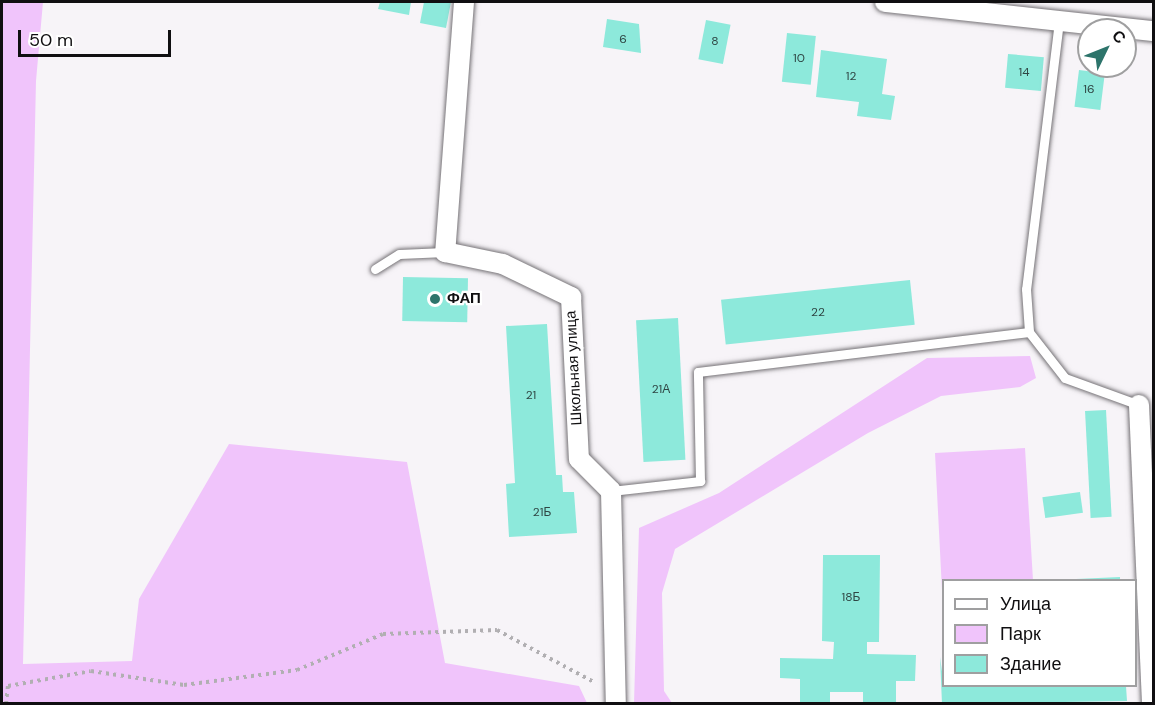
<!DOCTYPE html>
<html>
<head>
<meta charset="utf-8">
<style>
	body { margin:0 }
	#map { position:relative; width:1155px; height:705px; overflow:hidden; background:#f7f4f8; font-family:"DM Sans",sans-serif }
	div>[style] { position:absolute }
	.green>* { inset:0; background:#f0c4fb }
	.building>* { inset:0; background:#8de9db; transform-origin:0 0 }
	.path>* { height:4px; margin-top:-2px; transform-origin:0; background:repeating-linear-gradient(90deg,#b1afb2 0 3px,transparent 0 7.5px) }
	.roads { filter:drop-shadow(0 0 2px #767377) drop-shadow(0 0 2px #767377) }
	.service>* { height:9px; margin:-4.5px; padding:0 4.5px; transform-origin:4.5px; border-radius:4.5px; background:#fff }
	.minor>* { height:20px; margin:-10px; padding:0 10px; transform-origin:10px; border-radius:10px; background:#fff }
	.dots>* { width:16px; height:16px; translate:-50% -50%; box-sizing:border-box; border:3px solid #fff; border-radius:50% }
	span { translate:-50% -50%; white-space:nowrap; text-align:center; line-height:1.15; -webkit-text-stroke:4.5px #fff; paint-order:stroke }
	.number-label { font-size:12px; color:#2f4644 }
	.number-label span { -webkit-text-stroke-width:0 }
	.poi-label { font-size:15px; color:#100f11; font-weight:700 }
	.left { translate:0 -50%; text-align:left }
	.street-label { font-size:15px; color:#100f11 }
	.frame { position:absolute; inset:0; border:3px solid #100f11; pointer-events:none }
	.legend { position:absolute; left:942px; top:579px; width:195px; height:108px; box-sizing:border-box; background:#fff; border:2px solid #9f9fa0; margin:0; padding:8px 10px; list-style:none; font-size:18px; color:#100f11 }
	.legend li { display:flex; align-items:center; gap:12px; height:30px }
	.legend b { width:30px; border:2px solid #9f9fa0 }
	.north { position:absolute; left:1077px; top:18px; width:60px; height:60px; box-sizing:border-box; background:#fff; border:2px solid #9f9fa0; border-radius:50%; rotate:47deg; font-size:16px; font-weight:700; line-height:24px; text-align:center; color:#100f11 }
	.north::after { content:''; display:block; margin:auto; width:21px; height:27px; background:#2d746b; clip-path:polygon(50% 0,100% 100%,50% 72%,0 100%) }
	.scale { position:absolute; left:18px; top:30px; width:153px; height:27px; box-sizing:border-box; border:3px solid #100f11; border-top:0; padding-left:8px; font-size:18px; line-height:21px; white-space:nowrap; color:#100f11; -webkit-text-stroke:4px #fff; paint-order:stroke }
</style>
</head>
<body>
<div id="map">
	<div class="green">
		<i style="clip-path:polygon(2px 2px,43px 2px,36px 81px,23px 664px,132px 661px,139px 599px,229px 444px,407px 462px,445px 663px,579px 686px,587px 703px,2px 703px)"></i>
		<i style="clip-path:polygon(1030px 356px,1036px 378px,1020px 387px,941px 396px,868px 433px,675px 549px,662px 593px,664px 691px,672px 703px,634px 703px,639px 528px,719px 493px,927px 358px)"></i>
		<i style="clip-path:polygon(1025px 448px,1033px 580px,944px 580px,943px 610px,935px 453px)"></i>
	</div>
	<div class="building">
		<i style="clip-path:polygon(380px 2px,411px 2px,409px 15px,378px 9px)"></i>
		<i style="clip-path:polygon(424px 2px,451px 2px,446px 28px,420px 23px)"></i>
		<i style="clip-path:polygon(607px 19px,639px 24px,641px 53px,603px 47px)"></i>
		<i style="left:706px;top:20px;width:25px;height:40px;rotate:11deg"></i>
		<i style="left:787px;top:33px;width:29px;height:49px;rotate:6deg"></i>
		<i style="clip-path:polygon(821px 50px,887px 59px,882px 94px,895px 96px,891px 120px,857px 116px,859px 102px,816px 97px)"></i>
		<i style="left:1008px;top:54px;width:36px;height:34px;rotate:5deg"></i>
		<i style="left:1079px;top:70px;width:26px;height:37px;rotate:7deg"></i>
		<i style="left:403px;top:277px;width:65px;height:44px;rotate:1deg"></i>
		<i style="left:910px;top:280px;width:45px;height:190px;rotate:84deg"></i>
		<i style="left:678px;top:318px;width:142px;height:42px;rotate:87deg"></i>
		<i style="clip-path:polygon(547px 324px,556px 475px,562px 475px,563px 492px,574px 492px,577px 533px,509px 537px,506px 484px,515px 483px,506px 326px)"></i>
		<i style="left:1106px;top:410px;width:107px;height:21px;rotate:87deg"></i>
		<i style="left:1080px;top:492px;width:21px;height:38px;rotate:82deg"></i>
		<i style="clip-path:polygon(823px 555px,880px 555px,879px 642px,867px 642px,867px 654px,916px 655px,915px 681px,896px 681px,896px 704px,863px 704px,863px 692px,830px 692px,830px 704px,800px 704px,800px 679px,780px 678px,780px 658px,833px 659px,834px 642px,822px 641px)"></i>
		<i style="clip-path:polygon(1120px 577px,1120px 580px,1076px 580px,1076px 579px)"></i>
		<i style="clip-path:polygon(940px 657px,944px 686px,1126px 686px,1127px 701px,942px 704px)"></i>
	</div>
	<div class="path">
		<i style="left:6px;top:704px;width:18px;rotate:-84deg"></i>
		<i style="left:8px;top:686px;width:84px;rotate:-10.2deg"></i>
		<i style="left:91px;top:671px;width:94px;rotate:8.6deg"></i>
		<i style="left:184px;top:685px;width:114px;rotate:-7.6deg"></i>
		<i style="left:297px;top:670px;width:93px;rotate:-22.7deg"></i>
		<i style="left:383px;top:634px;width:114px;rotate:-2deg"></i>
		<i style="left:497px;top:630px;width:112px;rotate:28.2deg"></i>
	</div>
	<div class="roads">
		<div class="service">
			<i style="left:1059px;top:21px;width:270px;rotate:97deg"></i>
			<i style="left:1026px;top:289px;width:43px;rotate:86deg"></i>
			<i style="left:1029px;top:332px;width:58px;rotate:52deg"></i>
			<i style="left:1065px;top:378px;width:79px;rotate:20deg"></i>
			<i style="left:375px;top:269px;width:28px;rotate:-32deg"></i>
			<i style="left:399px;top:254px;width:46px;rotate:-2.5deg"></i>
			<i style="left:611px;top:491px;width:90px;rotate:-6.4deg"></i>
			<i style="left:700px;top:481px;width:109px;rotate:-91.1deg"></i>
			<i style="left:698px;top:372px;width:333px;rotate:-6.9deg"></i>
		</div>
		<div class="minor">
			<i style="left:464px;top:2px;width:251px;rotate:94.3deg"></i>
			<i style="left:445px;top:252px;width:59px;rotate:11.7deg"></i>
			<i style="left:503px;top:264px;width:76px;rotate:25.9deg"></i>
			<i style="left:571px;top:297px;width:162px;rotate:87.2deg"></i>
			<i style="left:579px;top:459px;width:45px;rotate:45deg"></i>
			<i style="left:611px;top:491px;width:213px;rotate:88.7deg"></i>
			<i style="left:885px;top:2px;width:271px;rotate:6.2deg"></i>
			<i style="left:1139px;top:405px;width:299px;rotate:87.5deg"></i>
		</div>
	</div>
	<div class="dots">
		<i style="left:435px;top:299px;background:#2d746b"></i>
	</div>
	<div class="number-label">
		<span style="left:623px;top:40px">6</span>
		<span style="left:715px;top:42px">8</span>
		<span style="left:799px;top:59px">10</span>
		<span style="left:1024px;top:73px">14</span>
		<span style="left:851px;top:77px">12</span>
		<span style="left:1089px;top:90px">16</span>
		<span style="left:818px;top:313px">22</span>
		<span style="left:661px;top:390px">21А</span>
		<span style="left:531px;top:396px">21</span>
		<span style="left:542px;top:513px">21Б</span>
		<span style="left:851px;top:598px">18Б</span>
	</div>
	<div class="poi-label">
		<span class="left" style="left:447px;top:299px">ФАП</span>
	</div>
	<div class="street-label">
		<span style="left:574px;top:368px;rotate:-93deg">Школьная улица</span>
	</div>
	<div class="frame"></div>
	<ul class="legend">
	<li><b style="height:8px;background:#fff"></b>Улица</li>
	<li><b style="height:16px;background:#f0c4fb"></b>Парк</li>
	<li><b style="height:16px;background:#8de9db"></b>Здание</li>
	</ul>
	<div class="north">С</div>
	<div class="scale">50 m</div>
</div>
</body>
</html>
